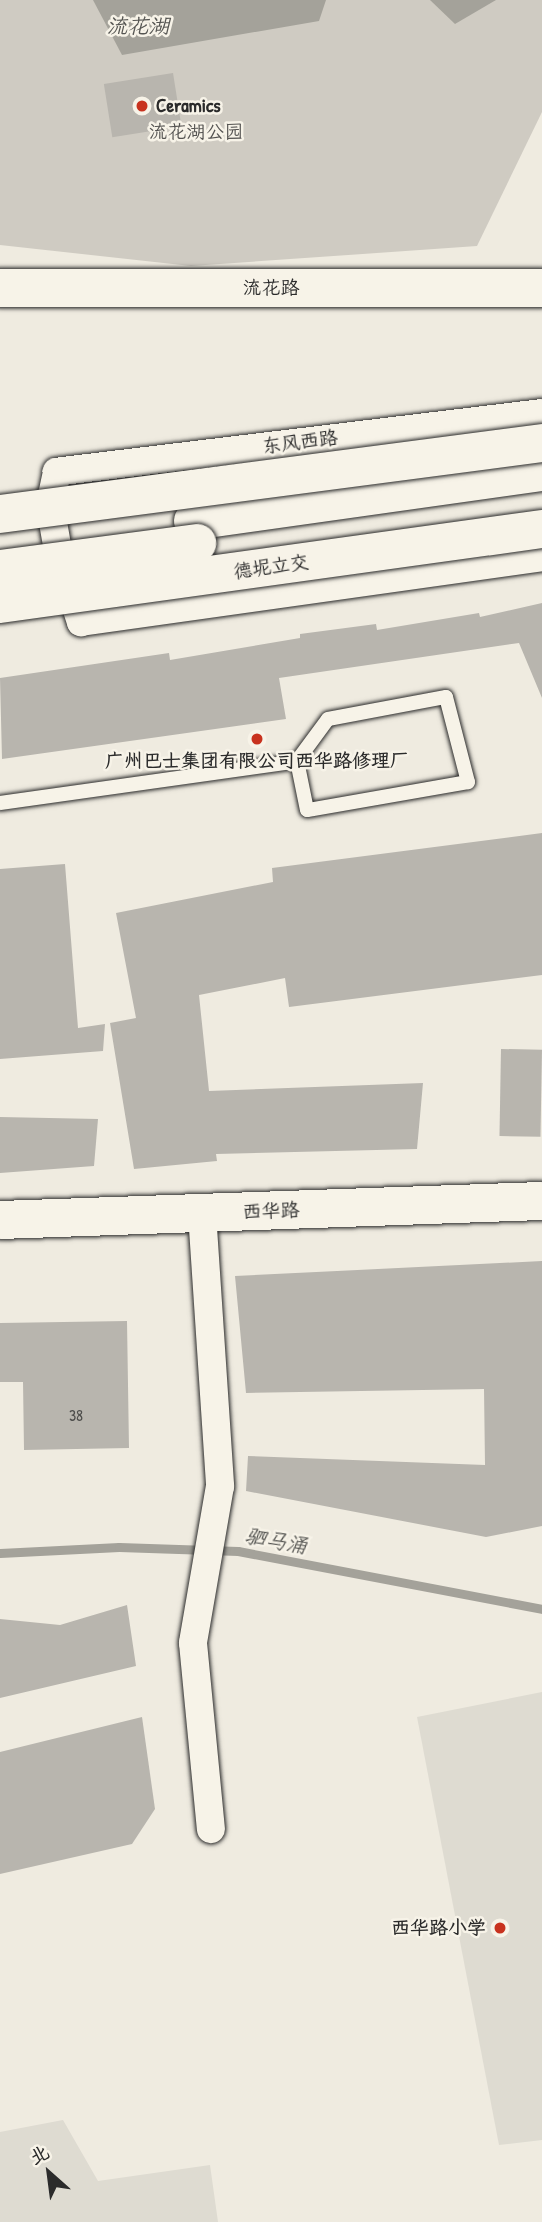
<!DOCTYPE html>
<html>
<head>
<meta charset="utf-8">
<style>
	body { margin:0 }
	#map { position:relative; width:542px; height:2222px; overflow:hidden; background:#efebe0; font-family:"Patrick Hand","LXGW WenKai TC",sans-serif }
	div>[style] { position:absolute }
	.built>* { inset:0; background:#dedbd1 }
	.green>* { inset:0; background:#cfcbc2 }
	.water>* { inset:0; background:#a4a29a }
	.stream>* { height:9px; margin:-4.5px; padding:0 4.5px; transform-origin:4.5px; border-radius:4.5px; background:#a4a29a }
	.building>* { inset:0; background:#b8b5ae; transform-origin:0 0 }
	.roads { filter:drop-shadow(0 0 2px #2b2b2b) drop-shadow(0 0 2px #2b2b2b) }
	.service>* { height:14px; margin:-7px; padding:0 7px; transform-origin:7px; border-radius:7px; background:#f7f3e8 }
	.minor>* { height:28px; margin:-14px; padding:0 14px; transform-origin:14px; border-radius:14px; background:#f7f3e8 }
	.secondary>* { height:38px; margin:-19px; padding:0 19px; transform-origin:19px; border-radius:19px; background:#f7f3e8 }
	.primary>* { height:38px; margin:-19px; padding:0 19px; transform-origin:19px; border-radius:19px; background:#f7f3e8 }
	.bridges { filter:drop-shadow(0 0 2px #2b2b2b) drop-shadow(0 0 2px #2b2b2b) }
	.primary-bridge>* { height:38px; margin:-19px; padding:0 19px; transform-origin:19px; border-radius:19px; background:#f7f3e8 }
	.trunk-bridge>* { height:38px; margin:-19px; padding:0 19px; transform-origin:19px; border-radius:19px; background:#f7f3e8 }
	.dots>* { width:19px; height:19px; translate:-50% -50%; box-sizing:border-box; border:4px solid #f7f3e8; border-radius:50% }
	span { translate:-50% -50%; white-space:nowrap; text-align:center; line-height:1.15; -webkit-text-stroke:5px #f7f3e8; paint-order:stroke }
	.number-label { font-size:16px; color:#4e4e4c }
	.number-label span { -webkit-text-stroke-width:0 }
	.poi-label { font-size:19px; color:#2b2b2b; font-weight:700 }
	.left { translate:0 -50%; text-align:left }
	.right { translate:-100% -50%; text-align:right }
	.park-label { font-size:19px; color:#545351 }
	.street-label { font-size:19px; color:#2b2b2b }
	.water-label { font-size:21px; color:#555552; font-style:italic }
	.north { position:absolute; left:14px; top:2138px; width:70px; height:70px; -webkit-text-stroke:5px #f7f3e8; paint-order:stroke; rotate:332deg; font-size:19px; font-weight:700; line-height:28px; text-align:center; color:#2b2b2b }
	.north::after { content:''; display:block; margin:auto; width:24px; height:32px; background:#2b2b2b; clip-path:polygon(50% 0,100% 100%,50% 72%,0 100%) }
</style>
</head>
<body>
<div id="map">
	<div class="built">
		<i style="clip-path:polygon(542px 1692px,542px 2140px,499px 2145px,417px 1717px)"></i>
		<i style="clip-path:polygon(63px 2120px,98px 2181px,210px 2165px,218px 2222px,0 2222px,0 2132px)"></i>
	</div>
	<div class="green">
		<i style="clip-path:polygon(0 0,542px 0,542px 112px,477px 246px,191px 266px,0 245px)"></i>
	</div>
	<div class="water">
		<i style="clip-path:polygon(93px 0,326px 0,319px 21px,122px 55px)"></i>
		<i style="clip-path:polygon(430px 0,496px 0,455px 24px)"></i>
	</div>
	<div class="stream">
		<i style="left:0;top:1553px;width:119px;rotate:-2.9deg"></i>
		<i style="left:119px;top:1547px;width:119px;rotate:1.9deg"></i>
		<i style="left:238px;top:1551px;width:309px;rotate:10.8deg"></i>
	</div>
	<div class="building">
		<i style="left:173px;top:73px;width:54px;height:70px;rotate:81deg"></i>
		<i style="clip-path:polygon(542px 603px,542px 698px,519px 643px,279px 678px,286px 719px,2px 759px,0 678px,169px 653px,170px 660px,300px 638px,300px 634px,376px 624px,377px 630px,479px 613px,480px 617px)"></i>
		<i style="clip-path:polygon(542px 833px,542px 975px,289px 1007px,285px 978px,199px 995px,209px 1091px,423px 1083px,417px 1149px,216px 1154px,217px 1161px,134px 1169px,110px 1023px,136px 1018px,116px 913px,273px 882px,272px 868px)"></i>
		<i style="clip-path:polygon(65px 864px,78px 1028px,105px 1024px,103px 1051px,0 1059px,0 869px)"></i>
		<i style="left:501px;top:1049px;width:41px;height:87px;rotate:1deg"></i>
		<i style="clip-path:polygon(0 1117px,98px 1119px,94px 1166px,0 1173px)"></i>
		<i style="clip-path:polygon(542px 1261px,542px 1526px,486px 1537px,246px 1491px,248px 1456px,485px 1465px,484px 1389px,246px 1393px,235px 1276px)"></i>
		<i style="clip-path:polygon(127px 1321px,129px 1448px,24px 1450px,23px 1382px,0 1382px,0 1323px)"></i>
		<i style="clip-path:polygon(127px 1605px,136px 1666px,0 1698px,0 1619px,60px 1625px)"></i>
		<i style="clip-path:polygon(142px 1717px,155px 1809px,132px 1844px,0 1874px,0 1752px)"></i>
	</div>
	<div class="roads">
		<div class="service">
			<i style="left:0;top:803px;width:300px;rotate:-8deg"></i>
			<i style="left:297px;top:761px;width:52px;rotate:-53.6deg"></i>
			<i style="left:328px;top:719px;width:120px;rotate:-10.6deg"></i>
			<i style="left:446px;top:697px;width:88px;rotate:75.5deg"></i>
			<i style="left:468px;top:782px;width:163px;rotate:170.1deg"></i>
			<i style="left:307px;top:810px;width:50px;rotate:-101.5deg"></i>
		</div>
		<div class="minor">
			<i style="left:542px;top:413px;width:489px;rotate:173.1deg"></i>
			<i style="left:57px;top:472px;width:34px;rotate:102deg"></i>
			<i style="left:50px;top:505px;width:47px;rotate:80.1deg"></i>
			<i style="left:58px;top:551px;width:75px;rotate:72.1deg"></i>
			<i style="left:81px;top:622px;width:466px;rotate:-8deg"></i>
			<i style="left:202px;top:1213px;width:274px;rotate:86.2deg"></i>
			<i style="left:220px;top:1486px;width:159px;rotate:99.8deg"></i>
			<i style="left:193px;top:1643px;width:187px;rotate:84.5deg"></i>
		</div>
		<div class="secondary">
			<i style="left:0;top:288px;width:542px"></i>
			<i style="left:0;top:1220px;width:542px;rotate:-2.01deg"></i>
		</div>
		<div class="primary">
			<i style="left:193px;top:521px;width:352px;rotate:-8deg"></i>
		</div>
	</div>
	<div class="bridges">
		<div class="primary-bridge">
			<i style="left:0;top:569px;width:199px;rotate:-7.5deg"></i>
		</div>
		<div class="trunk-bridge">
			<i style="left:0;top:514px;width:547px;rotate:-7.46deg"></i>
			<i style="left:0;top:604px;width:547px;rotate:-7.88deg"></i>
		</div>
	</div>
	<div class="dots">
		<i style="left:142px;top:106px;background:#c8321e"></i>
		<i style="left:257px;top:739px;background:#c8321e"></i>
		<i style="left:500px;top:1928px;background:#c8321e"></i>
	</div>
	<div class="number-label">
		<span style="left:76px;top:1415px">38</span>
	</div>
	<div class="poi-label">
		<span class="left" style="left:156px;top:106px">Ceramics</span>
		<span style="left:257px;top:761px">广州巴士集团有限公司西华路修理厂</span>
		<span class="right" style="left:486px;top:1928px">西华路小学</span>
	</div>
	<div class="park-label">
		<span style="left:196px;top:132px">流花湖公园</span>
	</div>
	<div class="street-label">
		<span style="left:271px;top:288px">流花路</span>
		<span style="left:300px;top:442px;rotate:-7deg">东风西路</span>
		<span style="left:271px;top:567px;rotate:-8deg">德坭立交</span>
		<span style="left:271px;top:1211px;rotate:-2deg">西华路</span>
	</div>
	<div class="water-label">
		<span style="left:138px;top:26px">流花湖</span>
		<span style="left:276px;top:1541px;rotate:10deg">驷马涌</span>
	</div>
	<div class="north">北</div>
</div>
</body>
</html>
